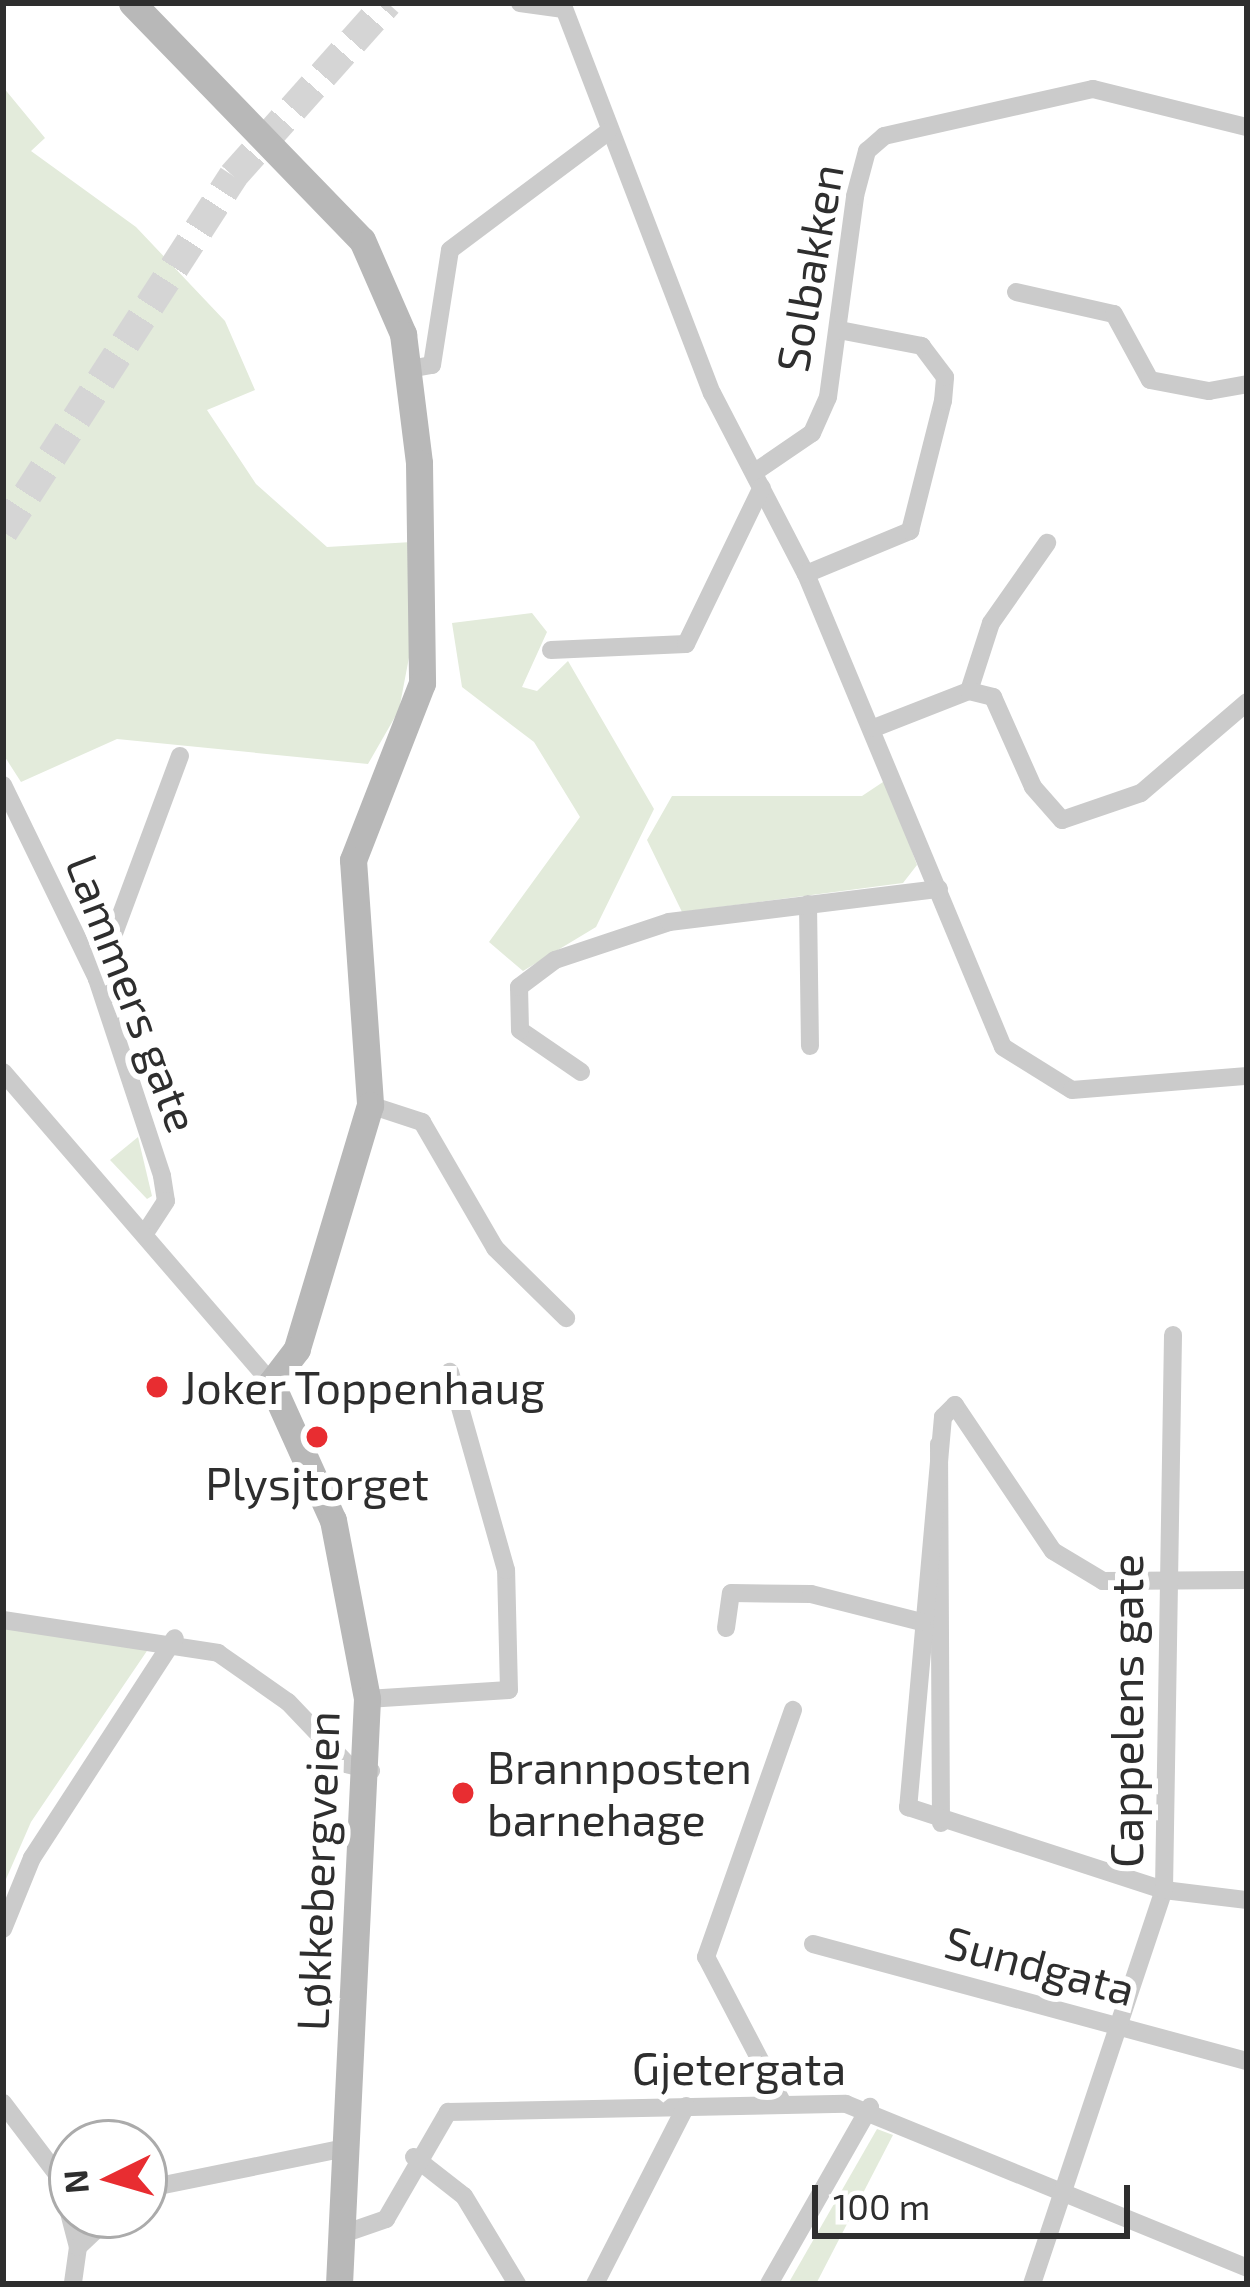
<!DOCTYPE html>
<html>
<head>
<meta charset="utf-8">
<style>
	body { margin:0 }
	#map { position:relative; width:1250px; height:2287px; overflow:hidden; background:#fff; font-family:"Exo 2",sans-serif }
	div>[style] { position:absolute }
	.green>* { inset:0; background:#e3ebdb }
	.primary-tunnel>* { height:30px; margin-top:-15px; transform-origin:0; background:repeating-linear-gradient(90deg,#d5d5d5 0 30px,transparent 0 45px) }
	.street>* { height:18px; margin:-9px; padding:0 9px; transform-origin:9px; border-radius:9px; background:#cbcbcb }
	.secondary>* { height:27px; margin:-13.5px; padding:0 13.5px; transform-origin:13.5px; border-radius:13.5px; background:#b8b8b8 }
	.dots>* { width:33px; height:33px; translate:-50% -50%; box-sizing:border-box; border:6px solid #fff; border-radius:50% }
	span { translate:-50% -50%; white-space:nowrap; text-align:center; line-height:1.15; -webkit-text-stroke:12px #fff; paint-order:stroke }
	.street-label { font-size:45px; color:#2e2e2e }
	.poi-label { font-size:45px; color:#2e2e2e }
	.left { translate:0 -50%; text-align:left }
	.frame { position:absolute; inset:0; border:6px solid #2e2e2e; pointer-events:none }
	.north { position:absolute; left:48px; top:2119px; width:120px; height:120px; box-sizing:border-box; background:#fff; border:3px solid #ababab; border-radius:50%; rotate:265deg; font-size:33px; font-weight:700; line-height:48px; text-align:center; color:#2e2e2e }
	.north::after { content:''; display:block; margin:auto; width:42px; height:54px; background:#e82d31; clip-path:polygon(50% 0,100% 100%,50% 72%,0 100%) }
	.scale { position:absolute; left:812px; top:2185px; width:318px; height:54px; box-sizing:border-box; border:6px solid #2e2e2e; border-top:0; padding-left:15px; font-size:36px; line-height:42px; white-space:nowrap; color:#2e2e2e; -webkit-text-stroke:9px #fff; paint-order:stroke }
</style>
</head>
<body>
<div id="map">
	<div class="green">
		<i style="clip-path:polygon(3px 87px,45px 138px,31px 151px,136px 227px,225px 321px,255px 390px,207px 410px,256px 484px,327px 547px,412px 542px,411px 647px,399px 710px,368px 764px,117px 739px,21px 782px,3px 754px)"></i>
		<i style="clip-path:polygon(532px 613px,547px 632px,522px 687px,537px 691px,568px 661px,654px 809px,596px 927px,523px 971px,489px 942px,580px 817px,534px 742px,462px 687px,452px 623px)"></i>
		<i style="clip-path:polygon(886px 780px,917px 865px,903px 883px,682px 912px,647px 840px,672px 796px,862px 796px)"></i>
		<i style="clip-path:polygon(138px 1137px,152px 1196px,147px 1199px,110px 1160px)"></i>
		<i style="clip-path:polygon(3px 1625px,153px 1642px,31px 1822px,3px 1886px)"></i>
		<i style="clip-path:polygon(877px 2129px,893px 2135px,816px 2284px,788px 2284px)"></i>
	</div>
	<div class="primary-tunnel">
		<i style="left:3px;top:532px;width:424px;rotate:-57.1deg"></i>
		<i style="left:233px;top:176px;width:232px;rotate:-48.3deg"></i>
	</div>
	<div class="street">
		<i style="left:520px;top:3px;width:44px;rotate:7.8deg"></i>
		<i style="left:562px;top:3px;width:418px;rotate:69deg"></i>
		<i style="left:712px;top:393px;width:204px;rotate:62.6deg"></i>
		<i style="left:806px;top:574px;width:512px;rotate:67.39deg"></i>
		<i style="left:1003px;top:1047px;width:81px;rotate:31.9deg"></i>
		<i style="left:1072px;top:1090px;width:176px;rotate:-4.6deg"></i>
		<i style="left:1016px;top:292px;width:100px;rotate:12.7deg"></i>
		<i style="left:1114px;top:314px;width:75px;rotate:61.4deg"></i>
		<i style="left:1150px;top:380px;width:60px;rotate:10.6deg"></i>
		<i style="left:1209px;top:391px;width:39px;rotate:-10deg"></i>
		<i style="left:409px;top:369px;width:23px;rotate:-10deg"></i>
		<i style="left:432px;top:365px;width:116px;rotate:-81.1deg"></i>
		<i style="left:450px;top:250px;width:197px;rotate:-36.8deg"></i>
		<i style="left:755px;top:472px;width:69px;rotate:-34.4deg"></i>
		<i style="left:812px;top:433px;width:39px;rotate:-66deg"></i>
		<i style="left:828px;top:397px;width:203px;rotate:-82.3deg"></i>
		<i style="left:855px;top:196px;width:47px;rotate:-75.1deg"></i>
		<i style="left:867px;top:151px;width:23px;rotate:-41deg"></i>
		<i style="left:884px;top:136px;width:214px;rotate:-12.7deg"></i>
		<i style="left:1093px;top:89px;width:159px;rotate:13.9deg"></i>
		<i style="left:806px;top:574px;width:113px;rotate:-22.5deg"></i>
		<i style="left:910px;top:531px;width:134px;rotate:-75.8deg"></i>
		<i style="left:943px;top:401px;width:24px;rotate:-85deg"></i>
		<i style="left:945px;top:377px;width:39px;rotate:-127deg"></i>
		<i style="left:922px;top:346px;width:85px;rotate:-169.1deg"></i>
		<i style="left:551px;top:650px;width:135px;rotate:-2.5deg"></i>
		<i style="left:686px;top:644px;width:174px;rotate:-64.2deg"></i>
		<i style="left:969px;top:691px;width:71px;rotate:-72.1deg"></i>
		<i style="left:991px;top:623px;width:98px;rotate:-55deg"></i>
		<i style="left:874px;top:728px;width:102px;rotate:-21.3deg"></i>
		<i style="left:969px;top:691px;width:25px;rotate:14deg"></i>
		<i style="left:993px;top:697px;width:98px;rotate:66deg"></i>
		<i style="left:1033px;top:787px;width:44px;rotate:48.7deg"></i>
		<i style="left:1062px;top:820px;width:83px;rotate:-18.9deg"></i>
		<i style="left:1141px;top:793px;width:140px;rotate:-40.6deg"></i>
		<i style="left:3px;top:785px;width:216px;rotate:64.1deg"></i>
		<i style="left:97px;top:979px;width:207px;rotate:71.7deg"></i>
		<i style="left:162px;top:1176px;width:25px;rotate:81deg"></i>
		<i style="left:166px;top:1201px;width:33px;rotate:123deg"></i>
		<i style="left:808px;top:904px;width:142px;rotate:89.2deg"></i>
		<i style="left:97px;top:979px;width:238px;rotate:-69.6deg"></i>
		<i style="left:3px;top:1072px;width:411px;rotate:49.2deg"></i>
		<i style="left:581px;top:1072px;width:74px;rotate:-145.5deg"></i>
		<i style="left:520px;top:1030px;width:43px;rotate:-91.3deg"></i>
		<i style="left:519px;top:987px;width:45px;rotate:-36.9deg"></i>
		<i style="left:555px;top:960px;width:120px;rotate:-18.4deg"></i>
		<i style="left:669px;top:922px;width:272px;rotate:-7deg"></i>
		<i style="left:370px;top:1105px;width:55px;rotate:18.1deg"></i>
		<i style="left:422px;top:1122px;width:146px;rotate:59.9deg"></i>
		<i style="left:495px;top:1248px;width:100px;rotate:44.6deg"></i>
		<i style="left:939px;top:1444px;width:379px;rotate:89.7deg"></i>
		<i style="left:1247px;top:1580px;width:144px;rotate:179.6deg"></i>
		<i style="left:1103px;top:1581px;width:58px;rotate:-149deg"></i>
		<i style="left:1053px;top:1551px;width:176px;rotate:-123.9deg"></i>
		<i style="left:955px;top:1405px;width:17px;rotate:135deg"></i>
		<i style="left:943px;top:1417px;width:392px;rotate:95.1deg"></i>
		<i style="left:908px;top:1807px;width:269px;rotate:18deg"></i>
		<i style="left:1164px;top:1890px;width:84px;rotate:6.9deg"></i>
		<i style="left:3px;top:1620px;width:218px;rotate:8.7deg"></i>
		<i style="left:218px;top:1653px;width:85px;rotate:35deg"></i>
		<i style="left:288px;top:1702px;width:86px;rotate:46.4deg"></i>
		<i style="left:347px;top:1764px;width:25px;rotate:16deg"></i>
		<i style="left:726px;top:1628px;width:35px;rotate:-82deg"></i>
		<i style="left:731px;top:1593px;width:80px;rotate:0.7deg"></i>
		<i style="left:811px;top:1594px;width:114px;rotate:14.2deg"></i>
		<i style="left:367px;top:1699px;width:142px;rotate:-3.6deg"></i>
		<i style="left:509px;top:1690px;width:120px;rotate:-91.4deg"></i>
		<i style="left:506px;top:1570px;width:206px;rotate:-105.8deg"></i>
		<i style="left:3px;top:1929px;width:77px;rotate:-67.8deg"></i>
		<i style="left:32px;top:1858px;width:262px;rotate:-57deg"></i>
		<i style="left:813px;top:1944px;width:449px;rotate:15.1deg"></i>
		<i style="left:3px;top:2103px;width:94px;rotate:52.8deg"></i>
		<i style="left:60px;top:2178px;width:71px;rotate:75.4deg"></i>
		<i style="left:78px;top:2247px;width:37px;rotate:98deg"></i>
		<i style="left:783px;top:2104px;width:166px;rotate:-117.6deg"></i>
		<i style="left:706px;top:1957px;width:262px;rotate:-70.6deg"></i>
		<i style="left:414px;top:2157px;width:63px;rotate:38deg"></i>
		<i style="left:464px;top:2196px;width:103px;rotate:58.9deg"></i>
		<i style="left:144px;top:2189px;width:206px;rotate:-11.5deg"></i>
		<i style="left:340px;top:2235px;width:49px;rotate:-19.2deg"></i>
		<i style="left:386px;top:2219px;width:124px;rotate:-59.9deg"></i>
		<i style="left:448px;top:2112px;width:398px;rotate:-1.2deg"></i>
		<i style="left:846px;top:2104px;width:433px;rotate:22.2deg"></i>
		<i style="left:78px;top:2247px;width:47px;rotate:-43.3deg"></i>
		<i style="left:595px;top:2284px;width:200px;rotate:-62.9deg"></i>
		<i style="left:769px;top:2284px;width:204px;rotate:-60.3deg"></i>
		<i style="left:1032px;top:2284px;width:416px;rotate:-71.5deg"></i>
		<i style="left:1164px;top:1890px;width:555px;rotate:-89.07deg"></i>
	</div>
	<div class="secondary">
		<i style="left:132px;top:3px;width:330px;rotate:45.9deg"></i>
		<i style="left:362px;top:240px;width:103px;rotate:66.4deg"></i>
		<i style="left:403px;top:334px;width:130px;rotate:82.9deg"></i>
		<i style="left:419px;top:463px;width:220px;rotate:89.2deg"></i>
		<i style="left:422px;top:683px;width:190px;rotate:111.3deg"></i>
		<i style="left:353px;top:860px;width:246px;rotate:86deg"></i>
		<i style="left:370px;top:1105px;width:255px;rotate:106.7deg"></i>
		<i style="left:297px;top:1349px;width:43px;rotate:127.4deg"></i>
		<i style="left:271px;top:1383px;width:150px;rotate:65.7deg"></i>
		<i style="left:333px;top:1520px;width:182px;rotate:79.2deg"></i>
		<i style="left:367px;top:1699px;width:586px;rotate:92.74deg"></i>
	</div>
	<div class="dots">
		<i style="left:157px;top:1387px;background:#e82d31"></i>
		<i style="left:317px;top:1437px;background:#e82d31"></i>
		<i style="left:463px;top:1793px;background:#e82d31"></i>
	</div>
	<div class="street-label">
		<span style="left:809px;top:268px;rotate:-80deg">Solbakken</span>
		<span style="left:133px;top:993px;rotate:69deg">Lammers gate</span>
		<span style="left:1126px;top:1711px;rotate:-90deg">Cappelens gate</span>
		<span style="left:317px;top:1871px;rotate:-88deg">Løkkebergveien</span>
		<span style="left:1040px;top:1965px;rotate:15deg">Sundgata</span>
		<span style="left:739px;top:2068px">Gjetergata</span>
	</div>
	<div class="poi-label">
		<span class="left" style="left:181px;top:1387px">Joker Toppenhaug</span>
		<span style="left:317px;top:1483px">Plysjtorget</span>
		<span class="left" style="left:487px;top:1793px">Brannposten<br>barnehage</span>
	</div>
	<div class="frame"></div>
	<div class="north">N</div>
	<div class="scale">100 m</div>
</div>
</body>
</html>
